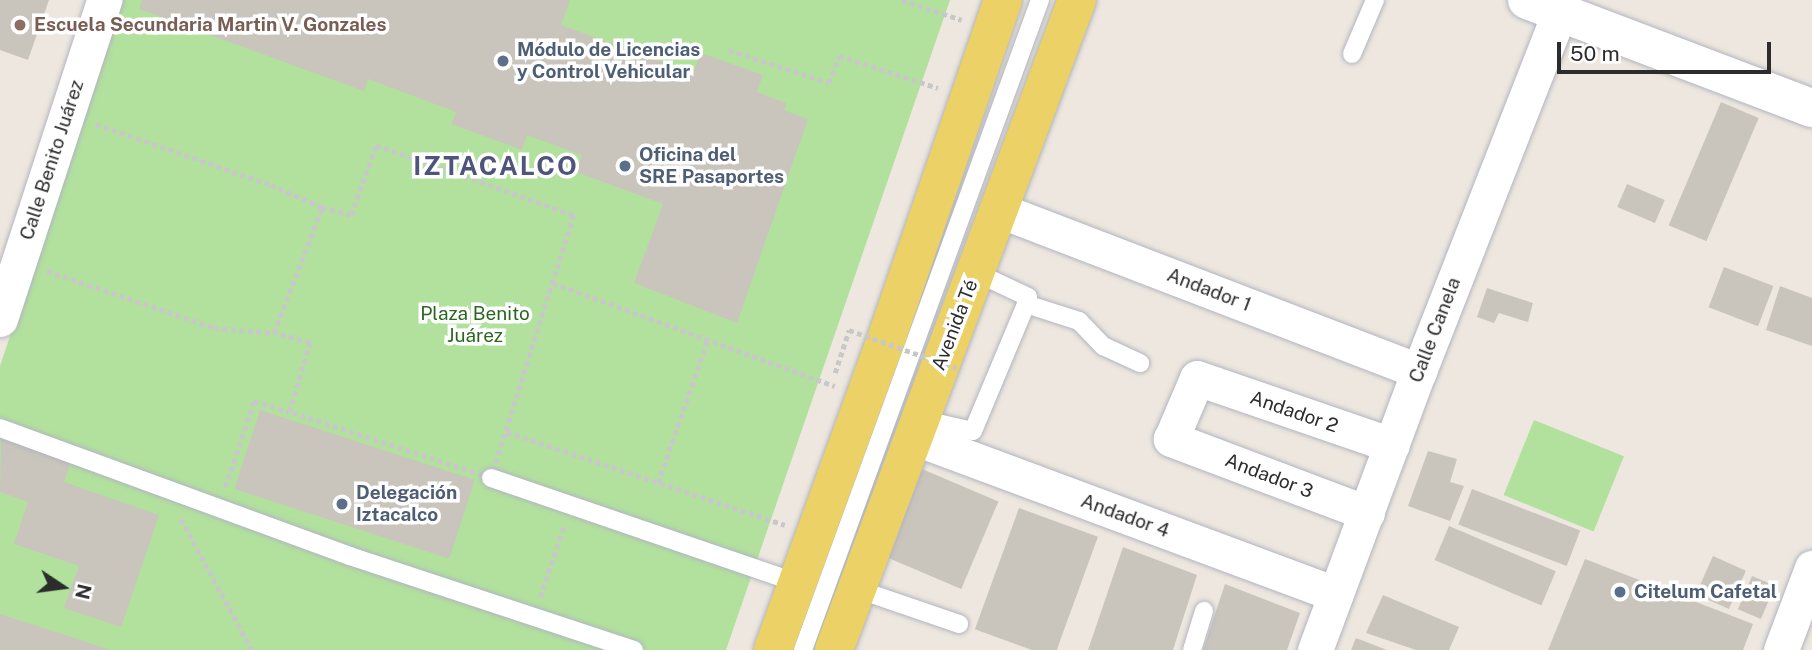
<!DOCTYPE html>
<html>
<head>
<meta charset="utf-8">
<style>
	body { margin:0 }
	#map { position:relative; width:1812px; height:650px; overflow:hidden; background:#ede7df; font-family:"Public Sans",sans-serif }
	div>[style] { position:absolute }
	.green>* { inset:0; background:#b2e19e; transform-origin:0 0 }
	.building>* { inset:0; background:#c9c5bd; transform-origin:0 0 }
	.path>* { height:4.5px; margin-top:-2.25px; transform-origin:0; background:repeating-linear-gradient(90deg,#c8c8c8 0 5px,transparent 0 8.5px) }
	.roads { filter:drop-shadow(0 0 2px #b2b5bf) drop-shadow(0 0 2px #b2b5bf) }
	.lane>* { height:18px; margin:-9px; padding:0 9px; transform-origin:9px; border-radius:9px; background:#fff }
	.street>* { height:35px; margin:-17.5px; padding:0 17.5px; transform-origin:17.5px; border-radius:17.5px; background:#fff }
	.secondary>* { height:38px; margin:-19px; padding:0 19px; transform-origin:19px; border-radius:19px; background:#fff }
	.primary>* { height:38px; margin:-19px; padding:0 19px; transform-origin:19px; border-radius:19px; background:#ebd166 }
	.path-bridge>* { height:4.5px; margin-top:-2.25px; transform-origin:0; background:repeating-linear-gradient(90deg,#c8c8c8 0 5px,transparent 0 8.5px) }
	.dots>* { width:19px; height:19px; translate:-50% -50%; box-sizing:border-box; border:4px solid #fff; border-radius:50% }
	span { translate:-50% -50%; white-space:nowrap; text-align:center; line-height:1.15; -webkit-text-stroke:7px #fff; paint-order:stroke }
	.education-label { font-size:19px; color:#785e54; font-weight:700 }
	.left { translate:0 -50%; text-align:left }
	.service-label { font-size:19px; color:#4e5e75; font-weight:700 }
	.street-label { font-size:19px; color:#2c2c2c }
	.park-label { font-size:19px; color:#2a671e }
	.district-label { font-size:26px; color:#4e547b; font-weight:700; letter-spacing:2px }
	.north { position:absolute; left:28px; top:552px; width:70px; height:70px; -webkit-text-stroke:5px #fff; paint-order:stroke; rotate:103deg; font-size:19px; font-weight:700; line-height:28px; text-align:center; color:#2c2c2c }
	.north::after { content:''; display:block; margin:auto; width:24px; height:32px; background:#2c2c2c; clip-path:polygon(50% 0,100% 100%,50% 72%,0 100%) }
	.scale { position:absolute; left:1557px; top:42px; width:214px; height:32px; box-sizing:border-box; border:4px solid #2c2c2c; border-top:0; padding-left:9px; font-size:21px; line-height:24px; white-space:nowrap; color:#2c2c2c; -webkit-text-stroke:5px #fff; paint-order:stroke }
</style>
</head>
<body>
<div id="map">
	<div class="green">
		<i style="clip-path:polygon(123px 0,950px 0,726px 650px,0 650px,0 366px)"></i>
		<i style="left:1534px;top:420px;width:97px;height:81px;rotate:22deg"></i>
	</div>
	<div class="building">
		<i style="clip-path:polygon(0 0,49px 0,28px 60px,0 50px)"></i>
		<i style="clip-path:polygon(142px 0,570px 0,561px 25px,693px 73px,701px 53px,763px 75px,757px 92px,786px 103px,784px 110px,808px 119px,737px 323px,634px 283px,663px 204px,576px 172px,582px 155px,527px 135px,522px 150px,451px 124px,456px 112px,368px 79px,364px 91px,139px 9px)"></i>
		<i style="left:1721px;top:102px;width:41px;height:134px;rotate:23deg"></i>
		<i style="left:1627px;top:184px;width:41px;height:25px;rotate:23deg"></i>
		<i style="left:1724px;top:267px;width:53px;height:43px;rotate:21deg"></i>
		<i style="clip-path:polygon(1780px 286px,1812px 298px,1812px 346px,1766px 330px)"></i>
		<i style="clip-path:polygon(1487px 288px,1533px 303px,1528px 322px,1499px 313px,1494px 323px,1477px 317px)"></i>
		<i style="left:260px;top:410px;width:226px;height:83px;rotate:18deg"></i>
		<i style="clip-path:polygon(1px 439px,71px 462px,64px 482px,159px 515px,121px 627px,64px 608px,79px 566px,14px 544px,28px 502px,0 492px)"></i>
		<i style="clip-path:polygon(1428px 451px,1457px 459px,1450px 482px,1464px 486px,1450px 521px,1408px 506px)"></i>
		<i style="left:922px;top:469px;width:83px;height:95px;rotate:23deg"></i>
		<i style="left:1472px;top:489px;width:116px;height:38px;rotate:21deg"></i>
		<i style="left:1019px;top:508px;width:84px;height:129px;rotate:20deg"></i>
		<i style="left:1449px;top:526px;width:116px;height:37px;rotate:23deg"></i>
		<i style="clip-path:polygon(1123px 547px,1197px 575px,1173px 650px,1088px 650px)"></i>
		<i style="left:1713px;top:556px;width:36px;height:42px;rotate:24deg"></i>
		<i style="clip-path:polygon(1585px 559px,1753px 624px,1743px 650px,1548px 650px)"></i>
		<i style="left:1752px;top:576px;width:25px;height:36px;rotate:23deg"></i>
		<i style="clip-path:polygon(1225px 584px,1300px 613px,1287px 650px,1203px 650px)"></i>
		<i style="clip-path:polygon(1383px 595px,1459px 627px,1449px 650px,1416px 650px,1366px 633px)"></i>
		<i style="clip-path:polygon(0 614px,108px 649px,108px 650px,0 650px)"></i>
		<i style="clip-path:polygon(1356px 638px,1387px 650px,1351px 650px)"></i>
	</div>
	<div class="path">
		<i style="left:902px;top:0;width:63px;rotate:18.4deg"></i>
		<i style="left:729px;top:50px;width:105px;rotate:18.3deg"></i>
		<i style="left:829px;top:83px;width:29px;rotate:-70deg"></i>
		<i style="left:839px;top:56px;width:104px;rotate:17.9deg"></i>
		<i style="left:96px;top:124px;width:185px;rotate:19.2deg"></i>
		<i style="left:271px;top:185px;width:56px;rotate:23.3deg"></i>
		<i style="left:376px;top:145px;width:210px;rotate:19.5deg"></i>
		<i style="left:574px;top:215px;width:276px;rotate:107.5deg"></i>
		<i style="left:491px;top:478px;width:213px;rotate:-161.9deg"></i>
		<i style="left:289px;top:412px;width:72px;rotate:-73.1deg"></i>
		<i style="left:310px;top:343px;width:37px;rotate:-164deg"></i>
		<i style="left:274px;top:333px;width:135px;rotate:-69.1deg"></i>
		<i style="left:322px;top:207px;width:30px;rotate:15deg"></i>
		<i style="left:351px;top:215px;width:74px;rotate:-70.3deg"></i>
		<i style="left:47px;top:271px;width:176px;rotate:18.8deg"></i>
		<i style="left:214px;top:328px;width:60px;rotate:4.8deg"></i>
		<i style="left:553px;top:283px;width:300px;rotate:20.1deg"></i>
		<i style="left:835px;top:373px;width:45px;rotate:-72deg"></i>
		<i style="left:507px;top:432px;width:293px;rotate:18.5deg"></i>
		<i style="left:658px;top:483px;width:152px;rotate:-70.9deg"></i>
		<i style="left:225px;top:487px;width:91px;rotate:-71.4deg"></i>
		<i style="left:254px;top:401px;width:37px;rotate:17deg"></i>
		<i style="left:181px;top:519px;width:149px;rotate:61.5deg"></i>
		<i style="left:540px;top:597px;width:75px;rotate:-71.3deg"></i>
	</div>
	<div class="roads">
		<div class="lane">
			<i style="left:1352px;top:54px;width:59px;rotate:-66.9deg"></i>
			<i style="left:1026px;top:304px;width:56px;rotate:17.8deg"></i>
			<i style="left:1079px;top:321px;width:35px;rotate:46deg"></i>
			<i style="left:1103px;top:346px;width:41px;rotate:24.7deg"></i>
			<i style="left:920px;top:419px;width:54px;rotate:12.8deg"></i>
			<i style="left:973px;top:431px;width:138px;rotate:-67.3deg"></i>
			<i style="left:1026px;top:304px;width:7px;rotate:-74deg"></i>
			<i style="left:1028px;top:297px;width:59px;rotate:-154.7deg"></i>
			<i style="left:0;top:428px;width:373px;rotate:20.1deg"></i>
			<i style="left:350px;top:556px;width:299px;rotate:18.3deg"></i>
			<i style="left:491px;top:478px;width:324px;rotate:18.9deg"></i>
			<i style="left:857px;top:589px;width:108px;rotate:18.9deg"></i>
			<i style="left:803px;top:650px;width:692px;rotate:-69.97deg"></i>
			<i style="left:1192px;top:650px;width:41px;rotate:-72.9deg"></i>
		</div>
		<div class="street">
			<i style="left:999px;top:210px;width:450px;rotate:21deg"></i>
			<i style="left:0;top:319px;width:336px;rotate:-71.9deg"></i>
			<i style="left:913px;top:437px;width:451px;rotate:20.4deg"></i>
			<i style="left:1367px;top:513px;width:210px;rotate:-159.3deg"></i>
			<i style="left:1171px;top:439px;width:66px;rotate:-66.9deg"></i>
			<i style="left:1197px;top:378px;width:206px;rotate:19deg"></i>
			<i style="left:1315px;top:650px;width:298px;rotate:-69.6deg"></i>
			<i style="left:1419px;top:371px;width:386px;rotate:-68.6deg"></i>
			<i style="left:1781px;top:650px;width:88px;rotate:-69.3deg"></i>
		</div>
		<div class="secondary">
			<i style="left:1527px;top:0;width:305px;rotate:20.8deg"></i>
		</div>
		<div class="primary">
			<i style="left:773px;top:650px;width:339px;rotate:-70deg"></i>
			<i style="left:889px;top:331px;width:350px;rotate:-71deg"></i>
			<i style="left:834px;top:650px;width:694px;rotate:-69.5deg"></i>
		</div>
	</div>
	<div class="path-bridge">
		<i style="left:849px;top:330px;width:114px;rotate:19.6deg"></i>
	</div>
	<div class="dots">
		<i style="left:20px;top:25px;background:#8d6e63"></i>
		<i style="left:503px;top:61px;background:#5c6f8a"></i>
		<i style="left:625px;top:166px;background:#5c6f8a"></i>
		<i style="left:342px;top:504px;background:#5c6f8a"></i>
		<i style="left:1620px;top:592px;background:#5c6f8a"></i>
	</div>
	<div class="education-label">
		<span class="left" style="left:34px;top:25px">Escuela Secundaria Martin V. Gonzales</span>
	</div>
	<div class="service-label">
		<span class="left" style="left:517px;top:61px">Módulo de Licencias<br>y Control Vehicular</span>
		<span class="left" style="left:639px;top:166px">Oficina del<br>SRE Pasaportes</span>
		<span class="left" style="left:356px;top:504px">Delegación<br>Iztacalco</span>
		<span class="left" style="left:1634px;top:592px">Citelum Cafetal</span>
	</div>
	<div class="street-label">
		<span style="left:52px;top:160px;rotate:-72deg">Calle Benito Juárez</span>
		<span style="left:1209px;top:290px;rotate:21deg">Andador 1</span>
		<span style="left:955px;top:325px;rotate:-69deg">Avenida Té</span>
		<span style="left:1435px;top:330px;rotate:-69deg">Calle Canela</span>
		<span style="left:1294px;top:412px;rotate:19deg">Andador 2</span>
		<span style="left:1269px;top:476px;rotate:21deg">Andador 3</span>
		<span style="left:1125px;top:516px;rotate:20deg">Andador 4</span>
	</div>
	<div class="park-label">
		<span style="left:475px;top:325px">Plaza Benito<br>Juárez</span>
	</div>
	<div class="district-label">
		<span style="left:496px;top:166px">IZTACALCO</span>
	</div>
	<div class="north">N</div>
	<div class="scale">50 m</div>
</div>
</body>
</html>
